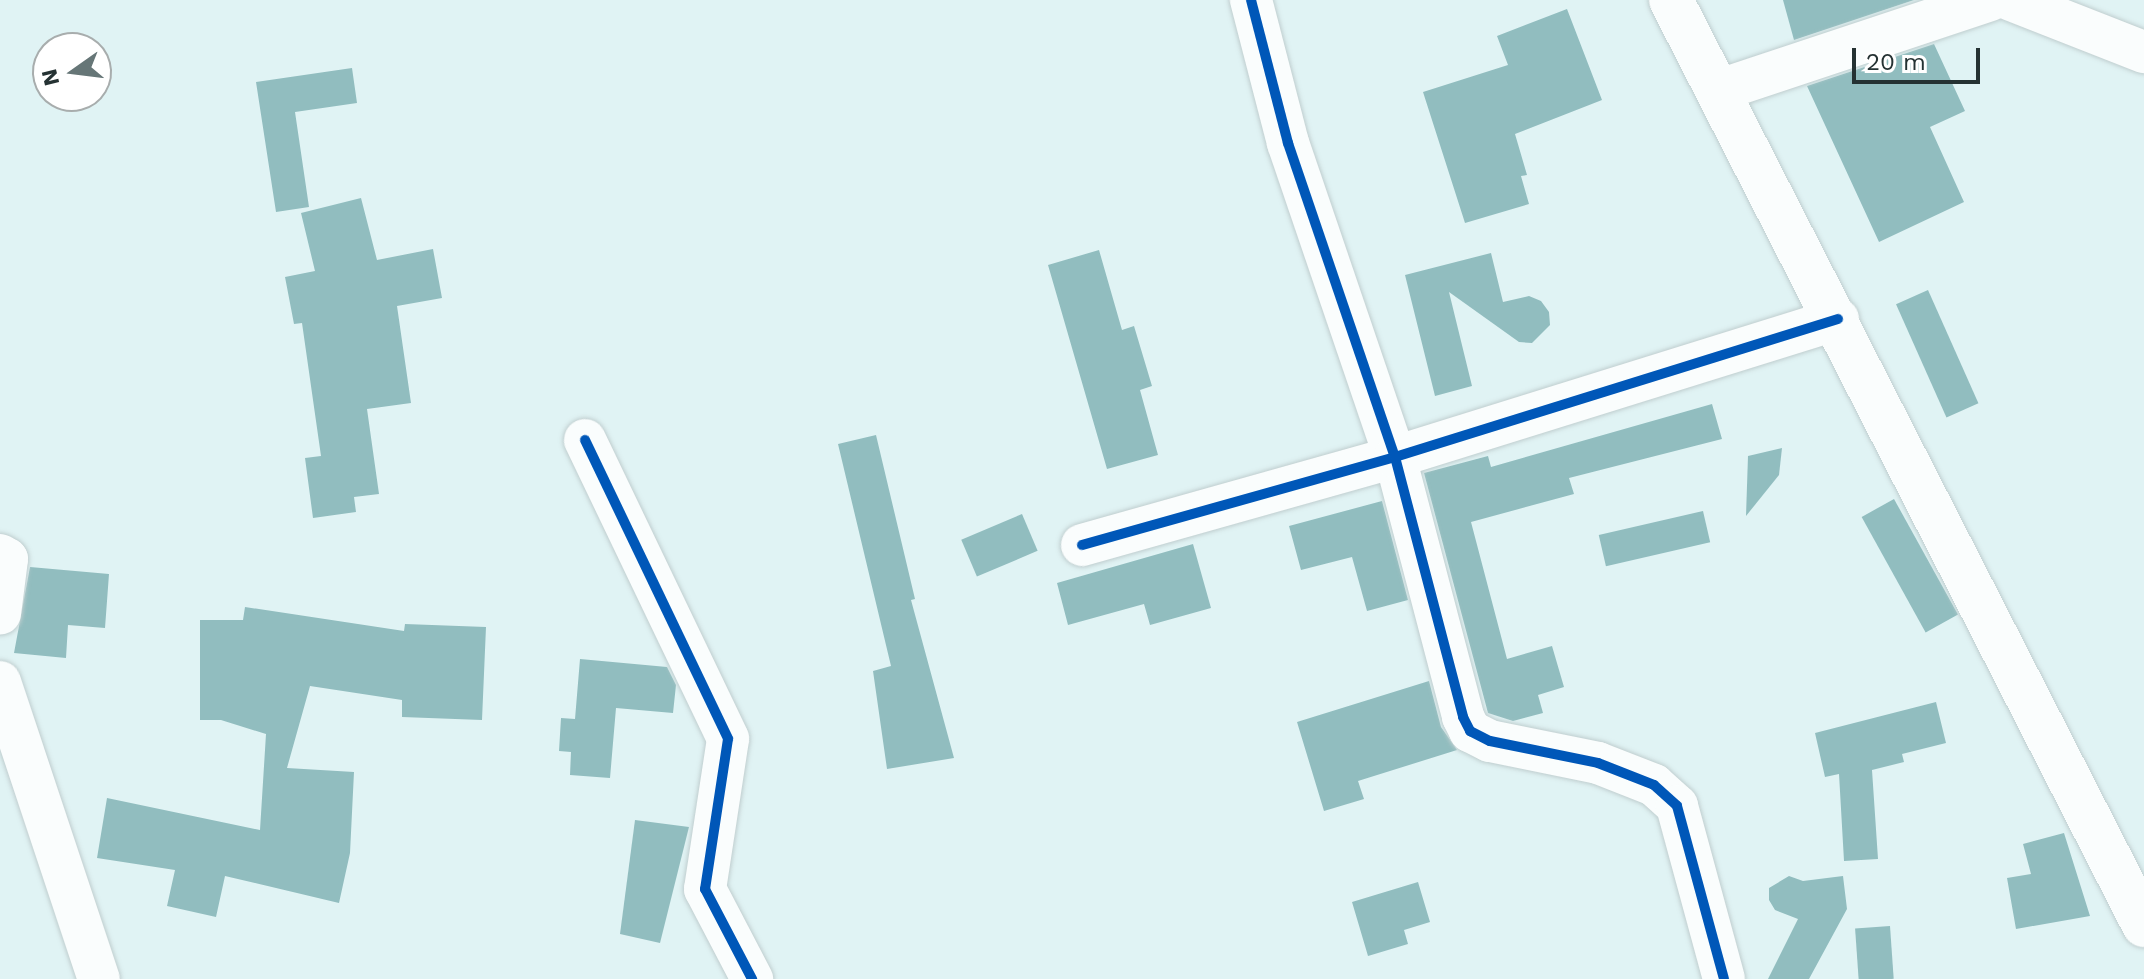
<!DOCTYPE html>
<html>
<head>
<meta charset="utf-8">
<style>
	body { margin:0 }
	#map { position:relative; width:2144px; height:979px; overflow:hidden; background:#e0f3f4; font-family:"Work Sans",sans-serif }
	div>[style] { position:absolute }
	.building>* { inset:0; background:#91bdbf; transform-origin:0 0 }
	.roads { filter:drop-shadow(0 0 2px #c0cecf) drop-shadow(0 0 2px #c0cecf) }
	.minor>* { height:42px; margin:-21px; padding:0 21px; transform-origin:21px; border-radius:21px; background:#fafdfd }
	.major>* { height:44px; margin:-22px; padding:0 22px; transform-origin:22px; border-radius:22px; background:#fafdfd }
	.cycleway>* { height:10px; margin:-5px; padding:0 5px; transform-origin:5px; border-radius:5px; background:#0057b8 }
	span { translate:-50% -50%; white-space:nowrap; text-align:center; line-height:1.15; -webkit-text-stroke:6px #fff; paint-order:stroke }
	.north { position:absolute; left:32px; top:32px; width:80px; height:80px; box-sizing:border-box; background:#fff; border:2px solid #a8adad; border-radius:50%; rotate:256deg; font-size:22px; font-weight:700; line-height:32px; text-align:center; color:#253233 }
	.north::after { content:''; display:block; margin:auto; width:28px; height:36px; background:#667677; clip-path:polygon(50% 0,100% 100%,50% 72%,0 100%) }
	.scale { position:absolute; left:1852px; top:48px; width:128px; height:36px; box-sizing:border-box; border:4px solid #253233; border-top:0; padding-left:10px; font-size:24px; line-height:28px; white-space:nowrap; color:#253233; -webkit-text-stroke:6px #fff; paint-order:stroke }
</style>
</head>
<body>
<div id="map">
	<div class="building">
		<i style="clip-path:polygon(1783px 0,1914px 0,1794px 40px)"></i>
		<i style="clip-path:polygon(1567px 9px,1602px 100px,1515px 134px,1527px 175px,1521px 176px,1529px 204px,1465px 223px,1423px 92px,1508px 65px,1497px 36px)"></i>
		<i style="clip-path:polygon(1934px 44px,1965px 111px,1930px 127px,1964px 202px,1879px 242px,1807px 86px)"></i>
		<i style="clip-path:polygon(352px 68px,357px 103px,295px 112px,309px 207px,276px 212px,256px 82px)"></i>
		<i style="clip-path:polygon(361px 198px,377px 260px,433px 249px,442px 298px,397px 306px,411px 403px,367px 409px,379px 494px,354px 497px,356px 512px,313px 518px,305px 458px,321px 456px,302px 323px,294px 324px,285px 277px,315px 271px,301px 213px)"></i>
		<i style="clip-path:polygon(1099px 250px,1122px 330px,1134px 326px,1152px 386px,1140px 390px,1158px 455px,1107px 469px,1048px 265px)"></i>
		<i style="clip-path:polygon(1491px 253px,1503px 302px,1529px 296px,1541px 301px,1549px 312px,1550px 325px,1532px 343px,1519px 342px,1449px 292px,1472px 386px,1435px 396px,1405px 275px)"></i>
		<i style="left:1928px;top:290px;width:124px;height:35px;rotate:66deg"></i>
		<i style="clip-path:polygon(1712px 404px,1722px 439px,1569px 478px,1574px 494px,1471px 522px,1507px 659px,1552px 646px,1564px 687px,1538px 695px,1543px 713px,1513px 721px,1488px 713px,1424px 473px,1488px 456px,1491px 467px)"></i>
		<i style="clip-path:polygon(876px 435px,915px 599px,911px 600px,954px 758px,887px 769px,873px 671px,891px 666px,838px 444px)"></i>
		<i style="clip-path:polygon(1782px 448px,1779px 475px,1746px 516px,1748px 456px)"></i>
		<i style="left:1894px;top:499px;width:132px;height:37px;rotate:61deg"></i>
		<i style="clip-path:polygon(1382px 501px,1408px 600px,1367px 611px,1352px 557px,1301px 570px,1289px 526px)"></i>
		<i style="left:1703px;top:511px;width:32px;height:107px;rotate:77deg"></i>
		<i style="left:1022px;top:514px;width:40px;height:66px;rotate:67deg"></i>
		<i style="clip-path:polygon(1193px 544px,1211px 608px,1150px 625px,1144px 604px,1068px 625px,1057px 583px)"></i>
		<i style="clip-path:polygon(30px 567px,109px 574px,105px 628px,68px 625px,66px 658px,14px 653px)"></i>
		<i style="clip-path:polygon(245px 607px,404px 631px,405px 624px,486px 627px,482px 720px,402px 717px,402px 700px,310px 686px,287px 768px,354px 772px,350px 853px,339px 903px,225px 876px,216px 917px,167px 906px,175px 870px,97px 858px,107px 798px,260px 830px,266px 734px,221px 720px,200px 720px,200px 620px,243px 620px)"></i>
		<i style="clip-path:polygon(580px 659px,667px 667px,676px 685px,673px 713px,616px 708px,610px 778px,570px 775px,571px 752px,559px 751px,561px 718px,575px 719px)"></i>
		<i style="clip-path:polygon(1429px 681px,1441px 727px,1457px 750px,1358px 781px,1364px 799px,1324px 811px,1297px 722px)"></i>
		<i style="clip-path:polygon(1936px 702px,1946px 743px,1902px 754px,1904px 762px,1872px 770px,1878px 859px,1844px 861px,1839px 774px,1825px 777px,1815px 733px)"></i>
		<i style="clip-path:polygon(635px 820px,689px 827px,660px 943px,620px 934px)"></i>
		<i style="clip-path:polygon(2064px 833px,2090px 916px,2016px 929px,2007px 878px,2031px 874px,2023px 844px)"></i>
		<i style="clip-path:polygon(1789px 876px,1803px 881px,1843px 876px,1847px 909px,1809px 979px,1768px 979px,1798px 919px,1775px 910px,1769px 900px,1769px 888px)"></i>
		<i style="clip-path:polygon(1418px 882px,1430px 922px,1404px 930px,1408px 944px,1368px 956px,1352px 902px)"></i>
		<i style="left:1890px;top:926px;width:53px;height:35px;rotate:86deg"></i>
	</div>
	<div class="roads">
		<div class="minor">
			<i style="left:1251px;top:0;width:148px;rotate:75.5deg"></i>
			<i style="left:1288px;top:143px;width:332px;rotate:71.2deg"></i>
			<i style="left:1395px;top:457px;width:269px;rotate:75.3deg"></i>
			<i style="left:1463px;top:717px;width:16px;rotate:63deg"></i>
			<i style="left:1470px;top:731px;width:22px;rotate:27deg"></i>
			<i style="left:1490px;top:741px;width:110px;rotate:11.5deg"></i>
			<i style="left:1598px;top:763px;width:60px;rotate:21.4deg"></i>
			<i style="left:1654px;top:785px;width:31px;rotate:42deg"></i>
			<i style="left:1677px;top:806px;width:179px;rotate:74.8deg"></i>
			<i style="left:2011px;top:0;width:143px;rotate:21.4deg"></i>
			<i style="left:1717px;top:91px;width:288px;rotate:-18.4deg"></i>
			<i style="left:585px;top:440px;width:331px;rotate:64.4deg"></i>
			<i style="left:728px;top:739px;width:152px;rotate:98.7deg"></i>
			<i style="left:705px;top:889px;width:102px;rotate:62.4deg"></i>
			<i style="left:1082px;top:545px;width:325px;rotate:-15.7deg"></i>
			<i style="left:1395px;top:457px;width:464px;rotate:-17.3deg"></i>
			<i style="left:0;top:555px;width:8px;rotate:30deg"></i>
			<i style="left:7px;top:559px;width:55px;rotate:97.3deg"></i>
			<i style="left:0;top:682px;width:313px;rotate:71.6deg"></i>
		</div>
		<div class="major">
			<i style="left:1671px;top:0;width:1039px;rotate:62.92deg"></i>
		</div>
	</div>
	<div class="cycleway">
		<i style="left:1251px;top:0;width:148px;rotate:75.5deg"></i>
		<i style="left:1288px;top:143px;width:332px;rotate:71.2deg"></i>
		<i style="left:1395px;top:457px;width:269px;rotate:75.3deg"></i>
		<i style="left:1463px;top:717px;width:16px;rotate:63deg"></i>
		<i style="left:1470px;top:731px;width:22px;rotate:27deg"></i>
		<i style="left:1490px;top:741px;width:110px;rotate:11.5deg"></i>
		<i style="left:1598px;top:763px;width:60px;rotate:21.4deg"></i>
		<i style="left:1654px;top:785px;width:31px;rotate:42deg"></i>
		<i style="left:1677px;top:806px;width:179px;rotate:74.8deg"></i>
		<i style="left:585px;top:440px;width:331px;rotate:64.4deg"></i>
		<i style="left:728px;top:739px;width:152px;rotate:98.7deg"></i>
		<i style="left:705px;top:889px;width:102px;rotate:62.4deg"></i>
		<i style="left:1082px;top:545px;width:325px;rotate:-15.7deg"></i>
		<i style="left:1395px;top:457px;width:464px;rotate:-17.3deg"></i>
	</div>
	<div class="north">N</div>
	<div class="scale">20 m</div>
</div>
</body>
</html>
